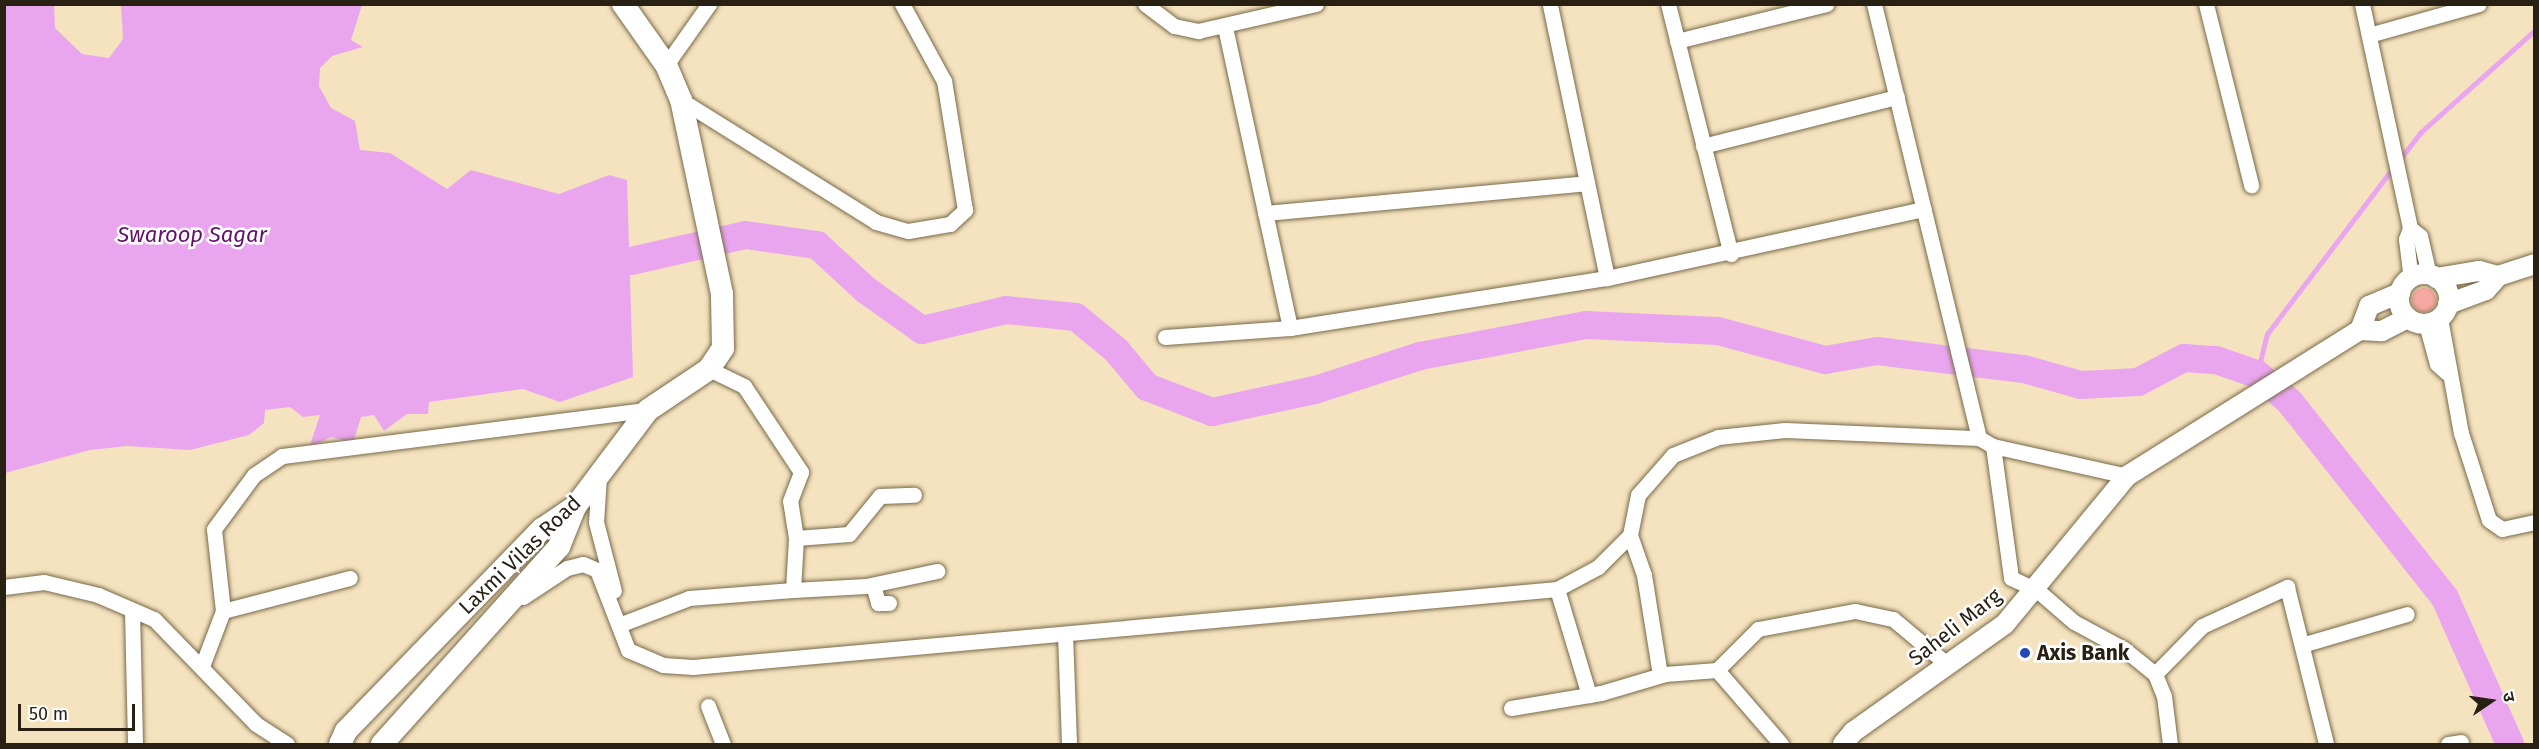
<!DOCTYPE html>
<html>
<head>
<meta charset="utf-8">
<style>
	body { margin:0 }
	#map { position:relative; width:2539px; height:749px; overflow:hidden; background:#f5e3bf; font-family:"Fira Sans","Noto Sans Devanagari",sans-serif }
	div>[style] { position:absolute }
	.green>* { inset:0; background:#f6a8a2 }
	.round { border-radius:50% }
	.water>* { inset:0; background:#e9a6ef }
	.stream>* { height:4.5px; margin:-2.25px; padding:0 2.25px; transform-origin:2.25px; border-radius:2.25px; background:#e9a6ef }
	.river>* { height:28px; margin:-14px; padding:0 14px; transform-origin:14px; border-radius:14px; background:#e9a6ef }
	.roads { filter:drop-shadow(0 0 2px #796949) drop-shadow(0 0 2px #796949) }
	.minor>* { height:15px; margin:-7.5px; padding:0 7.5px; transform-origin:7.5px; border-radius:7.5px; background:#fff }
	.major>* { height:20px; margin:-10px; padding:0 10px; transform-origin:10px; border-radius:10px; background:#fff }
	.major>.ring { margin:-10px; padding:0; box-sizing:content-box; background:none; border:20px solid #fff; border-radius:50% }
	.highway>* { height:22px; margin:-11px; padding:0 11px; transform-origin:11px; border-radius:11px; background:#fff }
	.dots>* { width:16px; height:16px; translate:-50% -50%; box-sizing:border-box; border:3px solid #fff; border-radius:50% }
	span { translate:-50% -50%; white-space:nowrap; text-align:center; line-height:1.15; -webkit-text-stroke:5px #fff; paint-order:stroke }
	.street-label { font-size:21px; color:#272013 }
	.poi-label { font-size:21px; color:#272013; font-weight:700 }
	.left { translate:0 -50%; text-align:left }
	.water-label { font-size:22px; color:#63126b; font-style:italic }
	.frame { position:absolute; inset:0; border:6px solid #272013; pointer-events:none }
	.north { position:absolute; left:2461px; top:671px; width:60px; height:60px; -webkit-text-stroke:4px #fff; paint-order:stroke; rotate:77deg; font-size:16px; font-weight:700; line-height:24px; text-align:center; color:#272013 }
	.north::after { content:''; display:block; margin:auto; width:21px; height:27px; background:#272013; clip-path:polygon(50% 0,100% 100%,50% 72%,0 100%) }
	.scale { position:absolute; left:18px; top:704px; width:117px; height:27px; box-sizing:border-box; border:3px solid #272013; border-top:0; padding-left:8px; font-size:18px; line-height:21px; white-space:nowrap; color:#272013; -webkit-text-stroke:4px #fff; paint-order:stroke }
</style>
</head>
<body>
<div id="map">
	<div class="green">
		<i class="round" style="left:2412px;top:288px;width:24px;height:24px"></i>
	</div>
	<div class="water">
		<i style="clip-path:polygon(4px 5px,54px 5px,55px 28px,82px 54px,109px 58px,123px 39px,121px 5px,362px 5px,351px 40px,363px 47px,332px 56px,320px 68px,319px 86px,331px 108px,355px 121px,360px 150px,390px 153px,447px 189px,471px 170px,559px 194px,609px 175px,627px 180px,633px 377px,560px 402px,523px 389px,429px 402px,428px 414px,407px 414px,384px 431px,374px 415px,361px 417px,353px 443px,331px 437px,309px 448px,320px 415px,303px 417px,290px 407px,265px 410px,264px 423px,249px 435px,190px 450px,127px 446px,90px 450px,5px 473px)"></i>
	</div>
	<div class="stream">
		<i style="left:2400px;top:159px;width:33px;rotate:-52deg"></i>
		<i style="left:2420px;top:133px;width:153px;rotate:-41.8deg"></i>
		<i style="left:2257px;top:374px;width:41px;rotate:-76deg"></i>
		<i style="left:2267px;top:334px;width:208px;rotate:-52.8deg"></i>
	</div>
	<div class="river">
		<i style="left:631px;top:261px;width:117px;rotate:-12.8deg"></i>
		<i style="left:745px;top:235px;width:73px;rotate:7.9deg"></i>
		<i style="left:817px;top:245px;width:67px;rotate:42.6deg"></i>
		<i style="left:866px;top:290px;width:69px;rotate:35.5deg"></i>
		<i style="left:922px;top:330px;width:86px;rotate:-13.4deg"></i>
		<i style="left:1006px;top:310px;width:70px;rotate:5.7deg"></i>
		<i style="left:1076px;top:317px;width:52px;rotate:39.5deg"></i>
		<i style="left:1116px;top:350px;width:48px;rotate:50deg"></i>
		<i style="left:1147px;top:387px;width:70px;rotate:21deg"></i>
		<i style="left:1212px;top:412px;width:105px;rotate:-12.1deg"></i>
		<i style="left:1315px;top:390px;width:110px;rotate:-17.9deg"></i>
		<i style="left:1420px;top:356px;width:169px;rotate:-10.6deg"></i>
		<i style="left:1586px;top:325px;width:132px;rotate:2.6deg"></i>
		<i style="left:1718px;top:331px;width:111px;rotate:15.2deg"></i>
		<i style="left:1825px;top:360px;width:53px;rotate:-9.8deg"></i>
		<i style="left:1877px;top:351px;width:148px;rotate:7deg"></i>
		<i style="left:2024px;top:369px;width:59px;rotate:15.7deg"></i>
		<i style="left:2081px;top:385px;width:57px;rotate:-3deg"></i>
		<i style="left:2138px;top:382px;width:52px;rotate:-27.6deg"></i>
		<i style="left:2184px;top:358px;width:32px;rotate:4deg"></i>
		<i style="left:2216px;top:360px;width:43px;rotate:18.9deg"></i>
		<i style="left:2257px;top:374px;width:42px;rotate:40.2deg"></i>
		<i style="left:2289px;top:401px;width:251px;rotate:51.6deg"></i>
		<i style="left:2445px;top:598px;width:160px;rotate:66deg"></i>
	</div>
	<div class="roads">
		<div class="minor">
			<i style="left:1145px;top:4px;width:36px;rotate:37deg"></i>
			<i style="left:1174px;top:26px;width:25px;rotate:12deg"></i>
			<i style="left:1198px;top:31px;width:121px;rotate:-12.9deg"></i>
			<i style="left:1668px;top:4px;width:258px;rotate:75.9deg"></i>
			<i style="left:1874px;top:4px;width:447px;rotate:76.4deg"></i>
			<i style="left:2206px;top:4px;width:187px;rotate:76deg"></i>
			<i style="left:2362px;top:4px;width:229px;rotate:77.9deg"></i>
			<i style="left:2410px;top:228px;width:12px;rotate:110deg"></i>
			<i style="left:2406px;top:239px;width:39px;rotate:83deg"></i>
			<i style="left:1225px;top:27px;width:308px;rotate:77.8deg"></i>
			<i style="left:1290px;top:328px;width:321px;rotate:-9deg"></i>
			<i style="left:1607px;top:278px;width:280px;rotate:-101.8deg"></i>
			<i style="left:2369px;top:35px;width:114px;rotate:-15.7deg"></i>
			<i style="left:1677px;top:41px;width:154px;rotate:-13.9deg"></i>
			<i style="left:666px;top:65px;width:75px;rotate:-54.8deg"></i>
			<i style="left:681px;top:100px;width:230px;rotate:32deg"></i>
			<i style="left:876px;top:222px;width:33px;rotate:16deg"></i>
			<i style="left:908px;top:231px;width:43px;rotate:-9.5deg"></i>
			<i style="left:950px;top:224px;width:21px;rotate:-43deg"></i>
			<i style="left:965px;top:210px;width:131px;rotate:-99.2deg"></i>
			<i style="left:944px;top:81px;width:88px;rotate:-118.6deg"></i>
			<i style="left:1703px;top:146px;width:200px;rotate:-14.2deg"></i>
			<i style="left:1265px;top:213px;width:323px;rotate:-5.3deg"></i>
			<i style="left:2410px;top:228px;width:13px;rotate:39deg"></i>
			<i style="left:2420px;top:236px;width:40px;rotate:77deg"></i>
			<i style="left:1607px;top:278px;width:324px;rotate:-12.3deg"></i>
			<i style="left:2440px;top:318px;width:117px;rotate:79.7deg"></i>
			<i style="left:2461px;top:433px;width:91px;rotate:72.2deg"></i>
			<i style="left:2489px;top:520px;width:16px;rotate:35deg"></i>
			<i style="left:2502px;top:529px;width:33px;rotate:-12deg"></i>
			<i style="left:2426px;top:324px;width:41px;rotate:74.6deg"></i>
			<i style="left:2437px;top:364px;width:13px;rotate:42deg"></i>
			<i style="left:1165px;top:337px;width:125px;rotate:-4.1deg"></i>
			<i style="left:1993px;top:446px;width:133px;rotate:82.2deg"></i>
			<i style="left:2011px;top:578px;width:29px;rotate:25deg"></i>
			<i style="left:2037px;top:590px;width:49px;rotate:40.9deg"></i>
			<i style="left:2074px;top:622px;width:57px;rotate:28.4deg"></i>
			<i style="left:2124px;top:649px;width:40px;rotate:39deg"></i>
			<i style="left:2155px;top:674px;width:24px;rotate:68deg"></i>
			<i style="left:2164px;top:696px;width:48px;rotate:82.9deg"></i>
			<i style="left:599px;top:476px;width:46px;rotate:93.7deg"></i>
			<i style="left:596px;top:522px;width:71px;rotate:75.4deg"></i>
			<i style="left:1630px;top:535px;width:42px;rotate:70.7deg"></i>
			<i style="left:1644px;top:575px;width:101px;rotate:80.9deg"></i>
			<i style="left:796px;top:538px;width:53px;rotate:-4.3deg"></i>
			<i style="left:849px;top:534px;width:49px;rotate:-50.8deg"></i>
			<i style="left:880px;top:496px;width:34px;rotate:-2deg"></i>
			<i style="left:873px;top:585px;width:19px;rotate:74deg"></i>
			<i style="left:878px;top:603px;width:11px"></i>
			<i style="left:4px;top:587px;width:40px;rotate:-7.1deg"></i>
			<i style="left:44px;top:582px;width:56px;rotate:13.5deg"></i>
			<i style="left:98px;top:595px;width:61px;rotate:23.2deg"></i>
			<i style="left:154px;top:619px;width:146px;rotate:45.8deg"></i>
			<i style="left:256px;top:724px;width:37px;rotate:33deg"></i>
			<i style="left:1557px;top:589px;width:111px;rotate:73.2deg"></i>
			<i style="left:793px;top:590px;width:73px;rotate:-3.1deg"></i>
			<i style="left:866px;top:586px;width:73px;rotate:-11.9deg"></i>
			<i style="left:523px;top:597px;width:53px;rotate:-33.4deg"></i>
			<i style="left:567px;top:568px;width:16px;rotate:-14deg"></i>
			<i style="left:583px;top:564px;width:15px;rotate:23deg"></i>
			<i style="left:597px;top:570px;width:86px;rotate:68.8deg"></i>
			<i style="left:628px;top:650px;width:38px;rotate:23deg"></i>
			<i style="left:663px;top:665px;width:30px;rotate:4deg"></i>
			<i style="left:693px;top:667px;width:868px;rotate:-5.16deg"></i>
			<i style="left:1557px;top:589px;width:47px;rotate:-28.2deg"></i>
			<i style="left:1598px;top:567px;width:45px;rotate:-45deg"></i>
			<i style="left:1630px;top:535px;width:41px;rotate:-78.7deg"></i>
			<i style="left:1638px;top:495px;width:53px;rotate:-48.8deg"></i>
			<i style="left:1673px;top:455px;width:48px;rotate:-21.8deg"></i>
			<i style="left:1718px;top:437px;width:67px;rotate:-6deg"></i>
			<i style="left:1785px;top:430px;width:194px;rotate:2.4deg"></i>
			<i style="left:1979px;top:438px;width:16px;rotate:30deg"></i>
			<i style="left:1993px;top:446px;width:137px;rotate:12.6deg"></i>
			<i style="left:132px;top:610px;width:134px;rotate:88.7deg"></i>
			<i style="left:223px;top:611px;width:82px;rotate:-96.3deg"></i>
			<i style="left:214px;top:529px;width:67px;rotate:-53.5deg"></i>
			<i style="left:254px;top:475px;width:34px;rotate:-34deg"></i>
			<i style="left:282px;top:456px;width:369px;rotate:-7.2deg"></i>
			<i style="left:624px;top:623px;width:70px;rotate:-21deg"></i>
			<i style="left:689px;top:598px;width:104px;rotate:-4.4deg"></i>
			<i style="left:793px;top:590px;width:52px;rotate:-86.7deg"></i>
			<i style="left:796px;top:538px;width:37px;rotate:-99deg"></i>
			<i style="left:790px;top:501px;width:31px;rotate:-69deg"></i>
			<i style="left:801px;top:472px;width:103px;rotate:-123.5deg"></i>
			<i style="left:744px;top:386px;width:39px;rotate:-154deg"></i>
			<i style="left:1065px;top:634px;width:110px;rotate:87.9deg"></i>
			<i style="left:2305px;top:644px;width:106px;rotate:-16.4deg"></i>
			<i style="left:202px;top:666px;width:59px;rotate:-69.1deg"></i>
			<i style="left:223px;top:611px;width:131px;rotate:-14.6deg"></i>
			<i style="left:1717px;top:670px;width:98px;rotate:49.1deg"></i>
			<i style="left:2155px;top:674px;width:67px;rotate:-45.6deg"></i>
			<i style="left:2202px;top:626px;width:94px;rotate:-24.6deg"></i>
			<i style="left:2287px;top:587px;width:162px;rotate:76deg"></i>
			<i style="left:708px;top:706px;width:41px;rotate:68.5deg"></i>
			<i style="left:1511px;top:708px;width:91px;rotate:-9.5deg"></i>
			<i style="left:1601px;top:693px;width:67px;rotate:-16.5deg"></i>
			<i style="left:1665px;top:674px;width:52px;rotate:-4.4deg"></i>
			<i style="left:1717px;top:670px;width:58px;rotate:-45deg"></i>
			<i style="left:1758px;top:629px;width:99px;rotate:-10.5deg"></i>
			<i style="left:1855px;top:611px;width:39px;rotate:12deg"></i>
			<i style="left:1893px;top:619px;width:72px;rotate:39.9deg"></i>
			<i style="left:2448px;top:744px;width:13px;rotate:-9deg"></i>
		</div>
		<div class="major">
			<i class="ring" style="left:2399px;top:274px;width:30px;height:30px"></i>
			<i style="left:2436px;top:278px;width:44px;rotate:-9.2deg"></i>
			<i style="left:2479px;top:271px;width:20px;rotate:15deg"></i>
			<i style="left:2498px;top:276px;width:38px;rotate:-18deg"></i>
			<i style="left:2448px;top:304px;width:40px;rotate:-20.2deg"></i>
			<i style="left:2486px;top:290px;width:18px;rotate:-49deg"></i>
			<i style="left:2360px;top:330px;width:26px;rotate:-69deg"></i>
			<i style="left:2369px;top:306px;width:34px;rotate:-23deg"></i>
			<i style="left:1843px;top:744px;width:16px;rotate:-50deg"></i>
			<i style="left:1853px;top:732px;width:186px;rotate:-35.4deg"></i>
			<i style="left:2005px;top:624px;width:192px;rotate:-50.5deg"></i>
			<i style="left:2127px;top:476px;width:275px;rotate:-32.1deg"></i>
			<i style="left:2360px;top:330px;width:22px;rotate:3deg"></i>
			<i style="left:2382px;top:331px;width:29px;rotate:-27deg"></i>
		</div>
		<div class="highway">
			<i style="left:340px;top:744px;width:14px;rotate:-65deg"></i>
			<i style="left:346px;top:731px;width:281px;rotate:-45.9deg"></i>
			<i style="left:542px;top:529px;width:40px;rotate:-34deg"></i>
			<i style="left:575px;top:507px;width:121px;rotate:-53deg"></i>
			<i style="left:648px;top:410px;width:73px;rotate:-33.9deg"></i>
			<i style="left:709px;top:369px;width:25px;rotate:-56deg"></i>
			<i style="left:723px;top:348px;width:54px;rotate:-91.1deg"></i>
			<i style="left:722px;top:294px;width:198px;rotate:-101.9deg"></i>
			<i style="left:681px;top:100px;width:38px;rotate:-113deg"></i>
			<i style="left:666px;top:65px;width:75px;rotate:-125.2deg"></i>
			<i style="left:382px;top:744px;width:265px;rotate:-48.1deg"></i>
			<i style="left:559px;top:547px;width:43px;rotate:-68.2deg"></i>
		</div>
	</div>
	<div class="dots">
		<i style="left:2025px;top:653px;background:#1f4ab8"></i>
	</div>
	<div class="street-label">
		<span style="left:520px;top:555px;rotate:-44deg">Laxmi Vilas Road</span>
		<span style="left:1955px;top:627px;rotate:-38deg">Saheli Marg</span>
	</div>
	<div class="poi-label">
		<span class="left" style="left:2037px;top:653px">Axis Bank</span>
	</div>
	<div class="water-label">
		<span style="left:192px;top:235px">Swaroop Sagar</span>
	</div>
	<div class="frame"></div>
	<div class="north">उ</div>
	<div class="scale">50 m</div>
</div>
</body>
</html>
